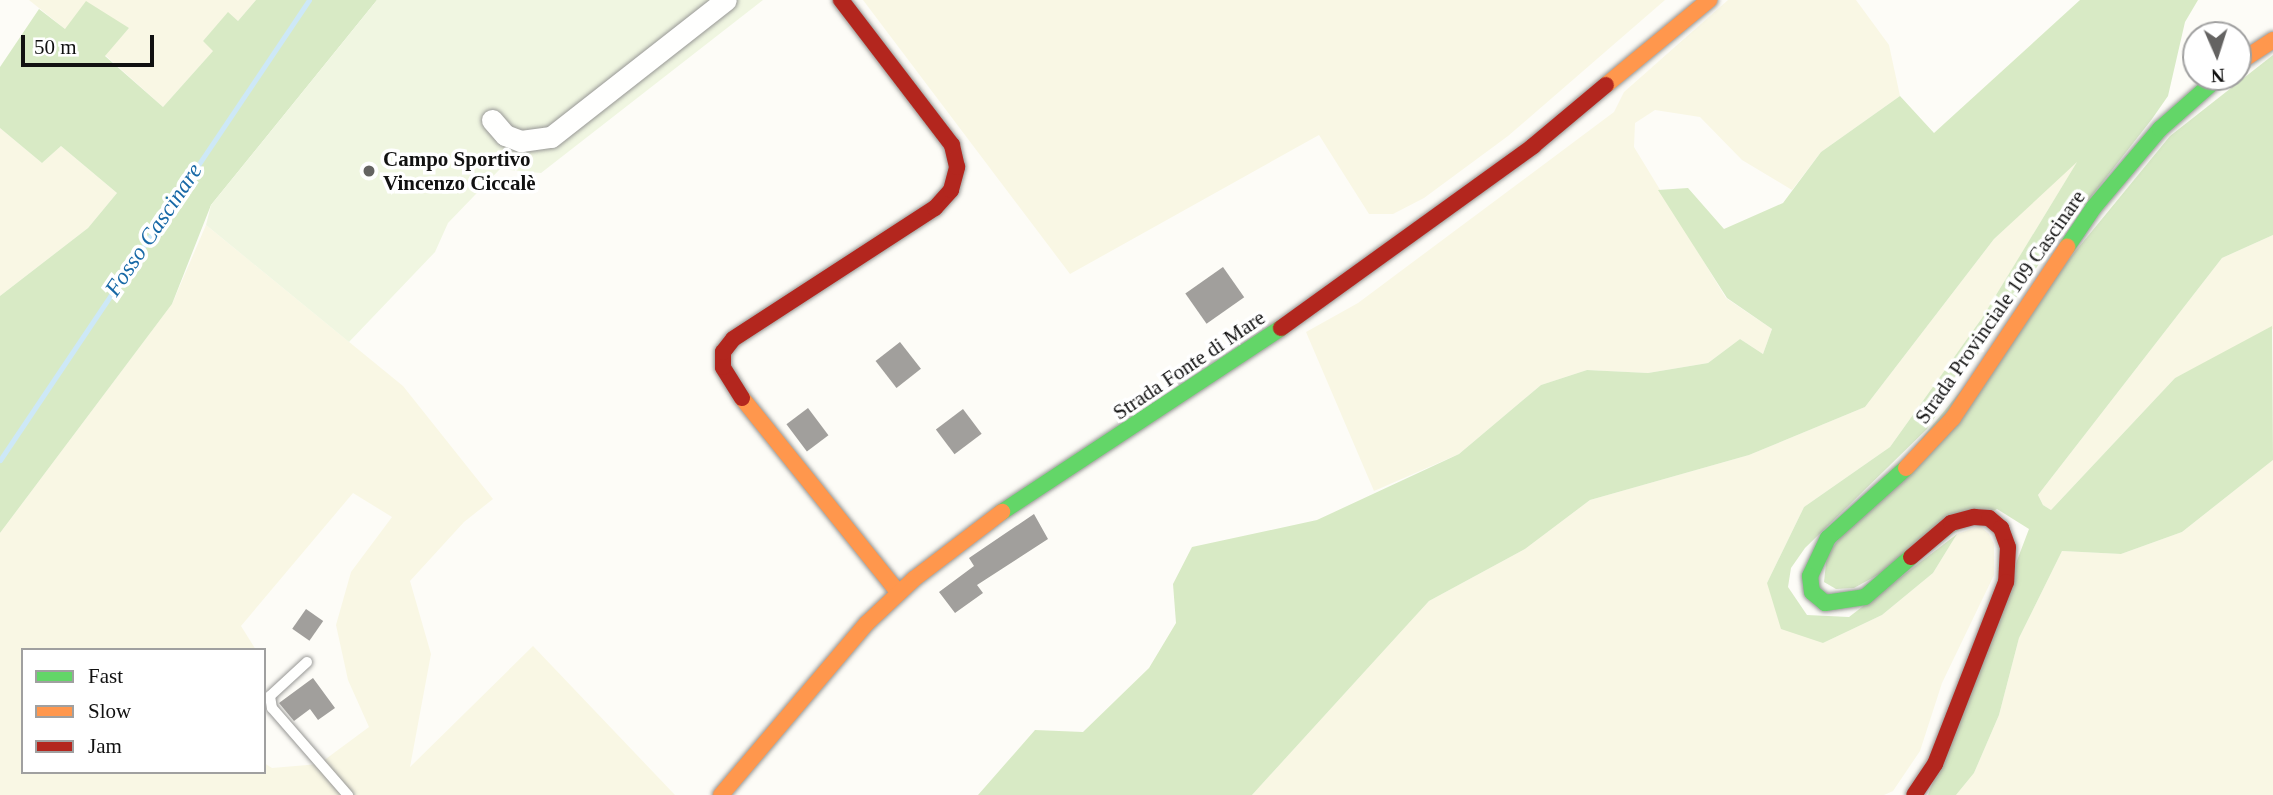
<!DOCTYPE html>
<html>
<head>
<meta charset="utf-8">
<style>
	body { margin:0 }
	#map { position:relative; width:2273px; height:795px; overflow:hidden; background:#fdfcf7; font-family:Georgia,serif }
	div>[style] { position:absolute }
	.farmland>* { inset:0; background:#f9f7e4 }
	.forest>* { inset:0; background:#d8eac5 }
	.pitch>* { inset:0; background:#f0f6e1 }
	.stream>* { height:5px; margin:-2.5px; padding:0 2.5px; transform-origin:2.5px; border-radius:2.5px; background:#cde8f7 }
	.building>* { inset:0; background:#a19f9c; transform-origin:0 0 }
	.roads { filter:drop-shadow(0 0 2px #979795) drop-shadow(0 0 2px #979795) }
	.lane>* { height:10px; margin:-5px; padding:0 5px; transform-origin:5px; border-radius:5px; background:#fffffe }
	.street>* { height:21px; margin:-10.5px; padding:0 10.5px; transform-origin:10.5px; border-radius:10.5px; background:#fffffe }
	.fast>* { height:16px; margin:-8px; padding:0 8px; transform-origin:8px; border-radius:8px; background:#63d668 }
	.slow>* { height:16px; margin:-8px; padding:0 8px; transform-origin:8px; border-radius:8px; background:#ff974d }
	.jam>* { height:16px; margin:-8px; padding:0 8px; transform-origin:8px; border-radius:8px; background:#b3261e }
	.dots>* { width:19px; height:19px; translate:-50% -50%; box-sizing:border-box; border:4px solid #fff; border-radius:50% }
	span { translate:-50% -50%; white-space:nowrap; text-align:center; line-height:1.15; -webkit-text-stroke:7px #fff; paint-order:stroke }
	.poi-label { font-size:21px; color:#111; font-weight:700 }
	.left { translate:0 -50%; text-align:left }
	.street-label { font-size:21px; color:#111 }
	.water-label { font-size:23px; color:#1768a6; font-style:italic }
	.legend { position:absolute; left:21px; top:648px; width:245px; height:126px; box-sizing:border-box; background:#fff; border:2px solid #a0a0a0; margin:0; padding:9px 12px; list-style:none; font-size:21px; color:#111 }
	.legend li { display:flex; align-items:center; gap:14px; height:35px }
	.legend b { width:35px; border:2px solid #a0a0a0 }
	.north { position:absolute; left:2182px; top:21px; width:70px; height:70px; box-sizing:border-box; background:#fff; border:2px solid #a0a0a0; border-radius:50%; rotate:177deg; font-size:19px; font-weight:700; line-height:28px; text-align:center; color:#111 }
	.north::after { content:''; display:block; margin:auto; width:24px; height:32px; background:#646362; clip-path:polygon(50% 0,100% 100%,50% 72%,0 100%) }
	.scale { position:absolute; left:21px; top:35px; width:133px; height:32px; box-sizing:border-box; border:4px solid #111; border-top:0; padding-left:9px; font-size:21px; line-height:24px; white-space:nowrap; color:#111; -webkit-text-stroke:5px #fff; paint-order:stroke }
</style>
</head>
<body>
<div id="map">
	<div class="farmland">
		<i style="clip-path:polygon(29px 0,256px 0,238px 21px,228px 13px,203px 41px,214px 50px,163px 107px,105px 55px,129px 28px,65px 29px)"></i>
		<i style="clip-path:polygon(863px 0,1665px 0,1508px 136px,1424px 198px,1393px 214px,1369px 214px,1319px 135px,1070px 274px)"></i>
		<i style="clip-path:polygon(1728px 0,1856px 0,1889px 45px,1900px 96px,1821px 152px,1792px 190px,1742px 160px,1700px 117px,1655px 110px,1635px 123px,1634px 147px,1726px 298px,1772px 329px,1763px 354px,1740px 339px,1708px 363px,1648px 373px,1587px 370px,1541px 385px,1459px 454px,1374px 491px,1306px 332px,1358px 303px,1614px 112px,1624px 92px)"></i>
		<i style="clip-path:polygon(0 128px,42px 163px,61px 146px,117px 193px,88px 228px,0 296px)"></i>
		<i style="clip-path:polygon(2079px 159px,1982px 318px,1890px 447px,1804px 507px,1767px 583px,1823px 643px,1882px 615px,1933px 573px,1957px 534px,1980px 526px,1989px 534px,1994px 544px,1994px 575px,1942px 683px,1920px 751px,1893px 791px,1884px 795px,1252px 795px,1429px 601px,1525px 549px,1590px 500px,1749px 455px,1865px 407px,1994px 239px)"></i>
		<i style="clip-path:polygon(evenodd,206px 225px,403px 386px,493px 499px,464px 522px,410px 581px,431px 654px,410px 767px,533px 646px,675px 795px,0 795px,0 533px,172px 304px,206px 225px,353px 493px,392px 517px,351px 572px,336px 625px,348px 680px,369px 727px,319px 764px,272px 768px,264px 763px,264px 772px,23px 772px,23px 650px,256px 650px,241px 626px,353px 493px)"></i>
		<i style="clip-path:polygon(2273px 235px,2273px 329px,2175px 378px,2051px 510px,2043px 505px,2038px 495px,2222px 258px)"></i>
		<i style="clip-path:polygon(2273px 460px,2273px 795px,1956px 795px,1974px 773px,1999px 715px,2019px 638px,2062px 551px,2121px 554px,2182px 532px)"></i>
	</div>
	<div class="forest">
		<i style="clip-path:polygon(256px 0,377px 0,211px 205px,172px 304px,0 533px,0 296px,88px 228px,117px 193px,61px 146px,42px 163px,0 128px,0 67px,39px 9px,65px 29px,86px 1px,129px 28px,105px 56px,163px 107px,213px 51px,203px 41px,228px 12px,238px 21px)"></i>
		<i style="clip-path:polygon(2080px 0,2198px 0,2185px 22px,2168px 96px,2152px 119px,2043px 258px,1927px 429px,1805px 548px,1791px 568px,1788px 587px,1807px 615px,1849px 617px,1957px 534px,1933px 573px,1882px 615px,1823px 643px,1781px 629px,1767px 583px,1804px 507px,1890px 447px,1982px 318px,2077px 162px,1994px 239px,1865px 407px,1749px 455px,1590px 500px,1525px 549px,1429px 601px,1252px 795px,978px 795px,1035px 730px,1083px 732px,1149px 668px,1176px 623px,1173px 584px,1192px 547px,1317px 520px,1459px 454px,1541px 385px,1587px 370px,1648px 373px,1708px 363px,1740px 339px,1763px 354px,1772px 329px,1727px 298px,1658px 190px,1688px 188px,1724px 229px,1783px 203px,1821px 152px,1900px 96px,1934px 133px)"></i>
		<i style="clip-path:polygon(2273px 55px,2273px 235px,2222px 258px,2038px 495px,2043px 505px,2051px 510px,2175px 378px,2272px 326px,2273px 460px,2182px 532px,2121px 554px,2062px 551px,2019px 638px,1999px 715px,1974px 773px,1956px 795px,1928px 795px,2029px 529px,1997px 509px,1854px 588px,1836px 589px,1824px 582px,1827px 554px,2170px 136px)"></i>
	</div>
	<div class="pitch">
		<i style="clip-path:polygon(377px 0,763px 0,541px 173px,500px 169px,448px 223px,435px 252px,349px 342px,206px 225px,211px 205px)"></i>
	</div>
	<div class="stream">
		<i style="left:0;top:460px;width:554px;rotate:-56.11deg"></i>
	</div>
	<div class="building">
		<i style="left:1223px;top:267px;width:37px;height:46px;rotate:55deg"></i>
		<i style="left:900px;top:342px;width:34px;height:31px;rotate:52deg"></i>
		<i style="left:808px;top:408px;width:34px;height:27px;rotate:53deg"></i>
		<i style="left:963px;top:409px;width:31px;height:34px;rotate:53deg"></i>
		<i style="clip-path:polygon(1034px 514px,1048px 539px,977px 585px,983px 593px,955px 613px,939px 592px,974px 566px,969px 558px)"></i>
		<i style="left:306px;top:609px;width:21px;height:24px;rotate:35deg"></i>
		<i style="clip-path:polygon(313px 678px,335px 708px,318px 720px,310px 709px,294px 721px,279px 703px)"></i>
	</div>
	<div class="roads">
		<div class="lane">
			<i style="left:307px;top:662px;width:50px;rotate:137.4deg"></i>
			<i style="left:270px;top:696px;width:12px;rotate:81deg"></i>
			<i style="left:272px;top:708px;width:116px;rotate:48.9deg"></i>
		</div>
		<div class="street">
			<i style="left:492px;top:120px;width:20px;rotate:49deg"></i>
			<i style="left:505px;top:135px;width:17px;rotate:21deg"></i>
			<i style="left:521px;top:141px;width:30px;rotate:-8deg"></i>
			<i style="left:551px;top:137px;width:222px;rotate:-38.1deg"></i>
		</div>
		<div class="fast">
			<i style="left:2067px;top:247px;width:48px;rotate:-56deg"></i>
			<i style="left:2094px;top:207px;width:102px;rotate:-49.8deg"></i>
			<i style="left:2160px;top:129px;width:79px;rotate:-41.4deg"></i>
			<i style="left:1906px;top:468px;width:105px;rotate:138.1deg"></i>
			<i style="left:1828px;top:538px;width:42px;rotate:115.3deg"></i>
			<i style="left:1810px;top:576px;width:16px;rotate:83deg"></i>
			<i style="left:1812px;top:592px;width:17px;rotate:40deg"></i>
			<i style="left:1825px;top:603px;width:40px;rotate:-8.5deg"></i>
			<i style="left:1865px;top:597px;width:61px;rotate:-41deg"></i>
			<i style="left:1002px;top:512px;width:334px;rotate:-33.4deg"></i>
		</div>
		<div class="slow">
			<i style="left:2238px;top:63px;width:42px;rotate:-33.3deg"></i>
			<i style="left:1606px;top:85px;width:134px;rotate:-39.5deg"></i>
			<i style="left:742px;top:398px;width:249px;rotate:51.2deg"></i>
			<i style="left:1906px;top:468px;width:69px;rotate:-46.8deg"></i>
			<i style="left:1953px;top:418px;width:206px;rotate:-56.3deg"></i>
			<i style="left:721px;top:795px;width:224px;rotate:-49.7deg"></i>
			<i style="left:866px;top:624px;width:66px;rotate:-43.2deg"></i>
			<i style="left:914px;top:579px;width:111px;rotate:-37.3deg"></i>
		</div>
		<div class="jam">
			<i style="left:1281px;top:328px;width:311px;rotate:-35.8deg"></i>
			<i style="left:1533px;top:146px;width:95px;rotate:-39.9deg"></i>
			<i style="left:742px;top:398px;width:36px;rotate:-122deg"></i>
			<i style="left:723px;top:367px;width:15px;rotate:-90deg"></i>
			<i style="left:723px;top:352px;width:16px;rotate:-52deg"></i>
			<i style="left:733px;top:339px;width:241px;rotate:-33deg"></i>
			<i style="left:935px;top:208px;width:24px;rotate:-48deg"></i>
			<i style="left:951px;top:190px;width:24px;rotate:-75deg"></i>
			<i style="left:957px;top:167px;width:23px;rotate:-103deg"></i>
			<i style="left:952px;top:145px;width:183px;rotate:-127.4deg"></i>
			<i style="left:1911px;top:557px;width:52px;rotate:-40.4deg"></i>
			<i style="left:1951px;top:523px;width:24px;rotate:-15deg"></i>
			<i style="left:1974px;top:517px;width:15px;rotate:4deg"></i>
			<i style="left:1989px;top:518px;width:16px;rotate:40deg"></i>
			<i style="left:2001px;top:528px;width:20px;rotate:70deg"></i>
			<i style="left:2008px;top:547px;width:35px;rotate:93deg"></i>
			<i style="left:2006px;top:582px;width:195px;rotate:111.3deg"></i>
			<i style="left:1935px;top:764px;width:37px;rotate:124deg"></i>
		</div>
	</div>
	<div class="dots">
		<i style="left:369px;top:171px;background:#646362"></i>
	</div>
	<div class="poi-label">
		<span class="left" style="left:383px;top:171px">Campo Sportivo<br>Vincenzo Ciccalè</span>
	</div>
	<div class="street-label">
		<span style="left:2000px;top:307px;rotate:-55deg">Strada Provinciale 109 Cascinare</span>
		<span style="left:1189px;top:365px;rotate:-34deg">Strada Fonte di Mare</span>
	</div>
	<div class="water-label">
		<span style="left:154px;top:230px;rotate:-56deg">Fosso Cascinare</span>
	</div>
	<ul class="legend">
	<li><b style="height:9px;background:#63d668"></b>Fast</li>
	<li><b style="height:9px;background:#ff974d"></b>Slow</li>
	<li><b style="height:9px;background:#b3261e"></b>Jam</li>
	</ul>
	<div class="north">N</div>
	<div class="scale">50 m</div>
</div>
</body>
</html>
